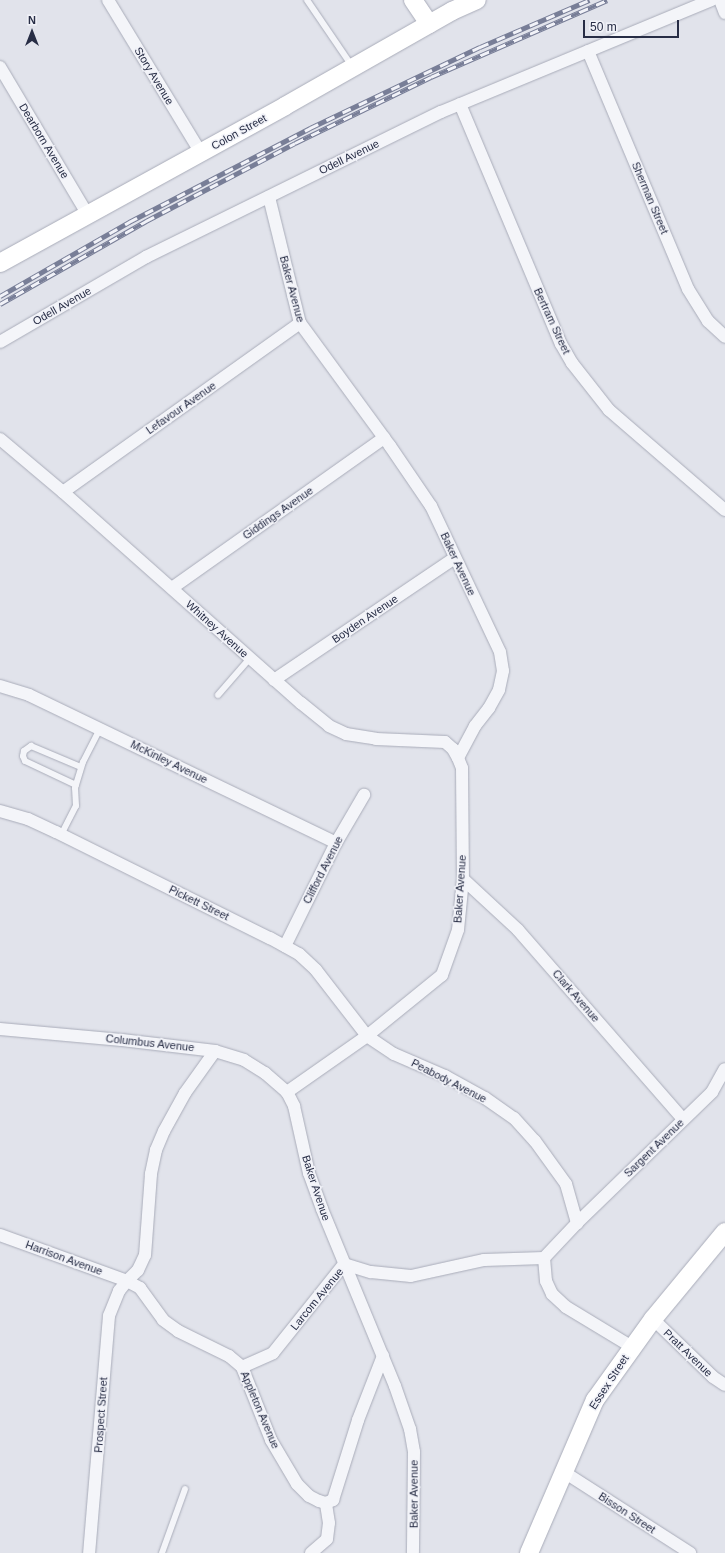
<!DOCTYPE html>
<html>
<head>
<meta charset="utf-8">
<style>
	body { margin:0 }
	#map { position:relative; width:725px; height:1553px; overflow:hidden; background:#e1e3eb; font-family:Arial,sans-serif }
	div>[style] { position:absolute }
	.roads { filter:drop-shadow(0 0 1px #a9acb9) drop-shadow(0 0 1px #a9acb9) }
	.lane>* { height:6px; margin:-3px; padding:0 3px; transform-origin:3px; border-radius:3px; background:#f4f5f9 }
	.street>* { height:12px; margin:-6px; padding:0 6px; transform-origin:6px; border-radius:6px; background:#f4f5f9 }
	.secondary>* { height:18px; margin:-9px; padding:0 9px; transform-origin:9px; border-radius:9px; background:#fff }
	.rail>* { height:4.5px; margin-top:-2.25px; transform-origin:0; background:repeating-linear-gradient(90deg,#f1f2f8 0 9px,#787e97 0 18px); box-sizing:border-box; border-block:1px solid #787e97 }
	span { translate:-50% -50%; white-space:nowrap; text-align:center; line-height:1.15; -webkit-text-stroke:3px #f1f2f8; paint-order:stroke }
	.street-label { font-size:11px; color:#272d45 }
	.north { position:absolute; left:12px; top:12px; width:40px; height:40px; -webkit-text-stroke:3px #f1f2f8; paint-order:stroke; rotate:0deg; font-size:11px; font-weight:700; line-height:16px; text-align:center; color:#272d45 }
	.north::after { content:''; display:block; margin:auto; width:14px; height:18px; background:#272d45; clip-path:polygon(50% 0,100% 100%,50% 72%,0 100%) }
	.scale { position:absolute; left:583px; top:20px; width:96px; height:18px; box-sizing:border-box; border:2px solid #272d45; border-top:0; padding-left:5px; font-size:12px; line-height:14px; white-space:nowrap; color:#272d45; -webkit-text-stroke:3px #f1f2f8; paint-order:stroke }
</style>
</head>
<body>
<div id="map">
	<div class="roads">
		<div class="lane">
			<i style="left:307px;top:0;width:80px;rotate:55.7deg"></i>
			<i style="left:218px;top:695px;width:49px;rotate:-49.1deg"></i>
			<i style="left:76px;top:785px;width:56px;rotate:-154.8deg"></i>
			<i style="left:25px;top:761px;width:5px;rotate:-112deg"></i>
			<i style="left:23px;top:756px;width:5px;rotate:-79deg"></i>
			<i style="left:24px;top:751px;width:9px;rotate:-36deg"></i>
			<i style="left:31px;top:746px;width:54px;rotate:22.8deg"></i>
			<i style="left:61px;top:835px;width:33px;rotate:-63deg"></i>
			<i style="left:76px;top:806px;width:18px;rotate:-93deg"></i>
			<i style="left:75px;top:788px;width:27px;rotate:-73deg"></i>
			<i style="left:83px;top:762px;width:37px;rotate:-63deg"></i>
			<i style="left:162px;top:1553px;width:68px;rotate:-70.2deg"></i>
		</div>
		<div class="street">
			<i style="left:108px;top:0;width:179px;rotate:58.7deg"></i>
			<i style="left:720px;top:0;width:14px;rotate:69deg"></i>
			<i style="left:588px;top:51px;width:258px;rotate:67.2deg"></i>
			<i style="left:688px;top:289px;width:38px;rotate:58deg"></i>
			<i style="left:708px;top:321px;width:23px;rotate:43deg"></i>
			<i style="left:0;top:67px;width:172px;rotate:59.3deg"></i>
			<i style="left:460px;top:104px;width:260px;rotate:67.2deg"></i>
			<i style="left:561px;top:344px;width:22px;rotate:60deg"></i>
			<i style="left:572px;top:363px;width:60px;rotate:51.8deg"></i>
			<i style="left:609px;top:410px;width:153px;rotate:40.8deg"></i>
			<i style="left:269px;top:197px;width:130px;rotate:76.2deg"></i>
			<i style="left:300px;top:323px;width:152px;rotate:53.8deg"></i>
			<i style="left:390px;top:446px;width:73px;rotate:55.7deg"></i>
			<i style="left:431px;top:506px;width:161px;rotate:64.7deg"></i>
			<i style="left:500px;top:652px;width:19px;rotate:81deg"></i>
			<i style="left:503px;top:671px;width:19px;rotate:102deg"></i>
			<i style="left:499px;top:690px;width:21px;rotate:119deg"></i>
			<i style="left:489px;top:708px;width:23px;rotate:128deg"></i>
			<i style="left:475px;top:726px;width:36px;rotate:118deg"></i>
			<i style="left:458px;top:758px;width:11px;rotate:68deg"></i>
			<i style="left:462px;top:768px;width:111px;rotate:89.5deg"></i>
			<i style="left:463px;top:879px;width:51px;rotate:95.6deg"></i>
			<i style="left:458px;top:930px;width:48px;rotate:109.6deg"></i>
			<i style="left:442px;top:975px;width:97px;rotate:140.9deg"></i>
			<i style="left:367px;top:1036px;width:98px;rotate:145deg"></i>
			<i style="left:287px;top:1092px;width:16px;rotate:63deg"></i>
			<i style="left:294px;top:1106px;width:69px;rotate:77.4deg"></i>
			<i style="left:309px;top:1173px;width:38px;rotate:70deg"></i>
			<i style="left:322px;top:1209px;width:191px;rotate:67.6deg"></i>
			<i style="left:395px;top:1386px;width:46px;rotate:70.8deg"></i>
			<i style="left:410px;top:1429px;width:23px;rotate:80deg"></i>
			<i style="left:414px;top:1452px;width:101px;rotate:90.6deg"></i>
			<i style="left:0;top:342px;width:169px;rotate:-30.2deg"></i>
			<i style="left:146px;top:257px;width:329px;rotate:-26.2deg"></i>
			<i style="left:441px;top:112px;width:293px;rotate:-22.5deg"></i>
			<i style="left:0;top:439px;width:82px;rotate:40.1deg"></i>
			<i style="left:63px;top:492px;width:318px;rotate:41.6deg"></i>
			<i style="left:301px;top:703px;width:36px;rotate:39deg"></i>
			<i style="left:329px;top:726px;width:19px;rotate:25deg"></i>
			<i style="left:346px;top:734px;width:30px;rotate:9deg"></i>
			<i style="left:376px;top:739px;width:69px;rotate:2.5deg"></i>
			<i style="left:445px;top:742px;width:11px;rotate:41deg"></i>
			<i style="left:453px;top:749px;width:10px;rotate:61deg"></i>
			<i style="left:63px;top:492px;width:291px;rotate:-35.5deg"></i>
			<i style="left:172px;top:588px;width:260px;rotate:-35.3deg"></i>
			<i style="left:274px;top:680px;width:218px;rotate:-34deg"></i>
			<i style="left:0;top:686px;width:30px;rotate:17deg"></i>
			<i style="left:29px;top:695px;width:341px;rotate:25.7deg"></i>
			<i style="left:0;top:811px;width:29px;rotate:16deg"></i>
			<i style="left:28px;top:819px;width:31px;rotate:25deg"></i>
			<i style="left:56px;top:832px;width:239px;rotate:26.4deg"></i>
			<i style="left:270px;top:938px;width:33px;rotate:29deg"></i>
			<i style="left:299px;top:954px;width:23px;rotate:43deg"></i>
			<i style="left:316px;top:970px;width:83px;rotate:52.3deg"></i>
			<i style="left:367px;top:1036px;width:32px;rotate:34deg"></i>
			<i style="left:394px;top:1054px;width:56px;rotate:23.3deg"></i>
			<i style="left:445px;top:1076px;width:46px;rotate:28.8deg"></i>
			<i style="left:485px;top:1098px;width:35px;rotate:35deg"></i>
			<i style="left:514px;top:1118px;width:31px;rotate:48deg"></i>
			<i style="left:535px;top:1141px;width:53px;rotate:54.2deg"></i>
			<i style="left:566px;top:1184px;width:41px;rotate:74.2deg"></i>
			<i style="left:577px;top:1223px;width:48px;rotate:133.3deg"></i>
			<i style="left:544px;top:1258px;width:23px;rotate:85deg"></i>
			<i style="left:546px;top:1281px;width:14px;rotate:65deg"></i>
			<i style="left:552px;top:1294px;width:19px;rotate:43deg"></i>
			<i style="left:566px;top:1307px;width:77px;rotate:31.2deg"></i>
			<i style="left:463px;top:879px;width:75px;rotate:42.8deg"></i>
			<i style="left:518px;top:930px;width:251px;rotate:48.9deg"></i>
			<i style="left:285px;top:946px;width:115px;rotate:-63.7deg"></i>
			<i style="left:336px;top:843px;width:56px;rotate:-59.7deg"></i>
			<i style="left:0;top:1029px;width:122px;rotate:5.2deg"></i>
			<i style="left:122px;top:1040px;width:94px;rotate:6.7deg"></i>
			<i style="left:215px;top:1051px;width:30px;rotate:17deg"></i>
			<i style="left:244px;top:1060px;width:25px;rotate:32deg"></i>
			<i style="left:265px;top:1073px;width:29px;rotate:41deg"></i>
			<i style="left:215px;top:1051px;width:52px;rotate:125.5deg"></i>
			<i style="left:185px;top:1093px;width:43px;rotate:118.9deg"></i>
			<i style="left:164px;top:1131px;width:21px;rotate:113deg"></i>
			<i style="left:156px;top:1150px;width:25px;rotate:102deg"></i>
			<i style="left:151px;top:1174px;width:81px;rotate:94.2deg"></i>
			<i style="left:145px;top:1255px;width:17px;rotate:115deg"></i>
			<i style="left:138px;top:1270px;width:16px;rotate:135deg"></i>
			<i style="left:127px;top:1281px;width:15px;rotate:28deg"></i>
			<i style="left:140px;top:1288px;width:39px;rotate:54deg"></i>
			<i style="left:163px;top:1320px;width:19px;rotate:36deg"></i>
			<i style="left:178px;top:1331px;width:57px;rotate:26.1deg"></i>
			<i style="left:229px;top:1356px;width:17px;rotate:40deg"></i>
			<i style="left:242px;top:1367px;width:79px;rotate:68.3deg"></i>
			<i style="left:271px;top:1440px;width:51px;rotate:59.4deg"></i>
			<i style="left:297px;top:1484px;width:17px;rotate:45deg"></i>
			<i style="left:309px;top:1496px;width:11px;rotate:27deg"></i>
			<i style="left:319px;top:1501px;width:7px;rotate:16deg"></i>
			<i style="left:326px;top:1503px;width:8px;rotate:-23deg"></i>
			<i style="left:333px;top:1500px;width:84px;rotate:-72.6deg"></i>
			<i style="left:358px;top:1420px;width:69px;rotate:-68.7deg"></i>
			<i style="left:577px;top:1223px;width:188px;rotate:-44.1deg"></i>
			<i style="left:712px;top:1092px;width:26px;rotate:-61deg"></i>
			<i style="left:0;top:1235px;width:135px;rotate:19.9deg"></i>
			<i style="left:127px;top:1281px;width:13px;rotate:129deg"></i>
			<i style="left:119px;top:1291px;width:27px;rotate:112deg"></i>
			<i style="left:109px;top:1316px;width:238px;rotate:94.8deg"></i>
			<i style="left:653px;top:1319px;width:83px;rotate:44deg"></i>
			<i style="left:713px;top:1377px;width:14px;rotate:34deg"></i>
			<i style="left:242px;top:1367px;width:34px;rotate:-24deg"></i>
			<i style="left:273px;top:1353px;width:114px;rotate:-51.4deg"></i>
			<i style="left:344px;top:1264px;width:28px;rotate:17deg"></i>
			<i style="left:371px;top:1272px;width:40px;rotate:5.7deg"></i>
			<i style="left:411px;top:1276px;width:75px;rotate:-12.4deg"></i>
			<i style="left:484px;top:1260px;width:60px;rotate:-1.9deg"></i>
			<i style="left:564px;top:1472px;width:150px;rotate:32.7deg"></i>
			<i style="left:311px;top:1553px;width:21px;rotate:-41deg"></i>
			<i style="left:327px;top:1539px;width:16px;rotate:-83deg"></i>
			<i style="left:329px;top:1523px;width:20px;rotate:-99deg"></i>
		</div>
		<div class="secondary">
			<i style="left:413px;top:0;width:29px;rotate:56deg"></i>
			<i style="left:0;top:263px;width:325px;rotate:-28.8deg"></i>
			<i style="left:285px;top:106px;width:192px;rotate:-29.6deg"></i>
			<i style="left:452px;top:11px;width:27px;rotate:-24deg"></i>
			<i style="left:529px;top:1553px;width:167px;rotate:-66.7deg"></i>
			<i style="left:595px;top:1400px;width:100px;rotate:-54.4deg"></i>
			<i style="left:653px;top:1319px;width:113px;rotate:-50.4deg"></i>
		</div>
	</div>
	<div class="rail">
		<i style="left:0;top:296px;width:149px;rotate:-29.8deg"></i>
		<i style="left:129px;top:222px;width:204px;rotate:-27.4deg"></i>
		<i style="left:310px;top:128px;width:188px;rotate:-25.5deg"></i>
		<i style="left:480px;top:47px;width:119px;rotate:-23.3deg"></i>
		<i style="left:0;top:304px;width:168px;rotate:-29.6deg"></i>
		<i style="left:146px;top:221px;width:168px;rotate:-27.6deg"></i>
		<i style="left:295px;top:143px;width:151px;rotate:-25.9deg"></i>
		<i style="left:431px;top:77px;width:192px;rotate:-23.6deg"></i>
	</div>
	<div class="street-label">
		<span style="left:154px;top:76px;rotate:59deg">Story Avenue</span>
		<span style="left:239px;top:132px;rotate:-29deg">Colon Street</span>
		<span style="left:44px;top:141px;rotate:59deg">Dearborn Avenue</span>
		<span style="left:349px;top:157px;rotate:-26deg">Odell Avenue</span>
		<span style="left:650px;top:198px;rotate:67deg">Sherman Street</span>
		<span style="left:292px;top:289px;rotate:75deg">Baker Avenue</span>
		<span style="left:62px;top:306px;rotate:-30deg">Odell Avenue</span>
		<span style="left:552px;top:321px;rotate:65deg">Bertram Street</span>
		<span style="left:181px;top:408px;rotate:-35deg">Lefavour Avenue</span>
		<span style="left:278px;top:513px;rotate:-35deg">Giddings Avenue</span>
		<span style="left:458px;top:564px;rotate:65deg">Baker Avenue</span>
		<span style="left:365px;top:619px;rotate:-34deg">Boyden Avenue</span>
		<span style="left:217px;top:629px;rotate:42deg">Whitney Avenue</span>
		<span style="left:169px;top:762px;rotate:26deg">McKinley Avenue</span>
		<span style="left:323px;top:870px;rotate:-63deg">Clifford Avenue</span>
		<span style="left:460px;top:889px;rotate:-86deg">Baker Avenue</span>
		<span style="left:199px;top:903px;rotate:26deg">Pickett Street</span>
		<span style="left:576px;top:996px;rotate:49deg">Clark Avenue</span>
		<span style="left:150px;top:1043px;rotate:6deg">Columbus Avenue</span>
		<span style="left:449px;top:1081px;rotate:27deg">Peabody Avenue</span>
		<span style="left:654px;top:1148px;rotate:-44deg">Sargent Avenue</span>
		<span style="left:316px;top:1188px;rotate:72deg">Baker Avenue</span>
		<span style="left:64px;top:1258px;rotate:20deg">Harrison Avenue</span>
		<span style="left:317px;top:1299px;rotate:-51deg">Larcom Avenue</span>
		<span style="left:688px;top:1353px;rotate:44deg">Pratt Avenue</span>
		<span style="left:609px;top:1382px;rotate:-57deg">Essex Street</span>
		<span style="left:260px;top:1410px;rotate:67deg">Appleton Avenue</span>
		<span style="left:101px;top:1415px;rotate:-86deg">Prospect Street</span>
		<span style="left:414px;top:1494px;rotate:-90deg">Baker Avenue</span>
		<span style="left:627px;top:1513px;rotate:33deg">Bisson Street</span>
	</div>
	<div class="north">N</div>
	<div class="scale">50 m</div>
</div>
</body>
</html>
